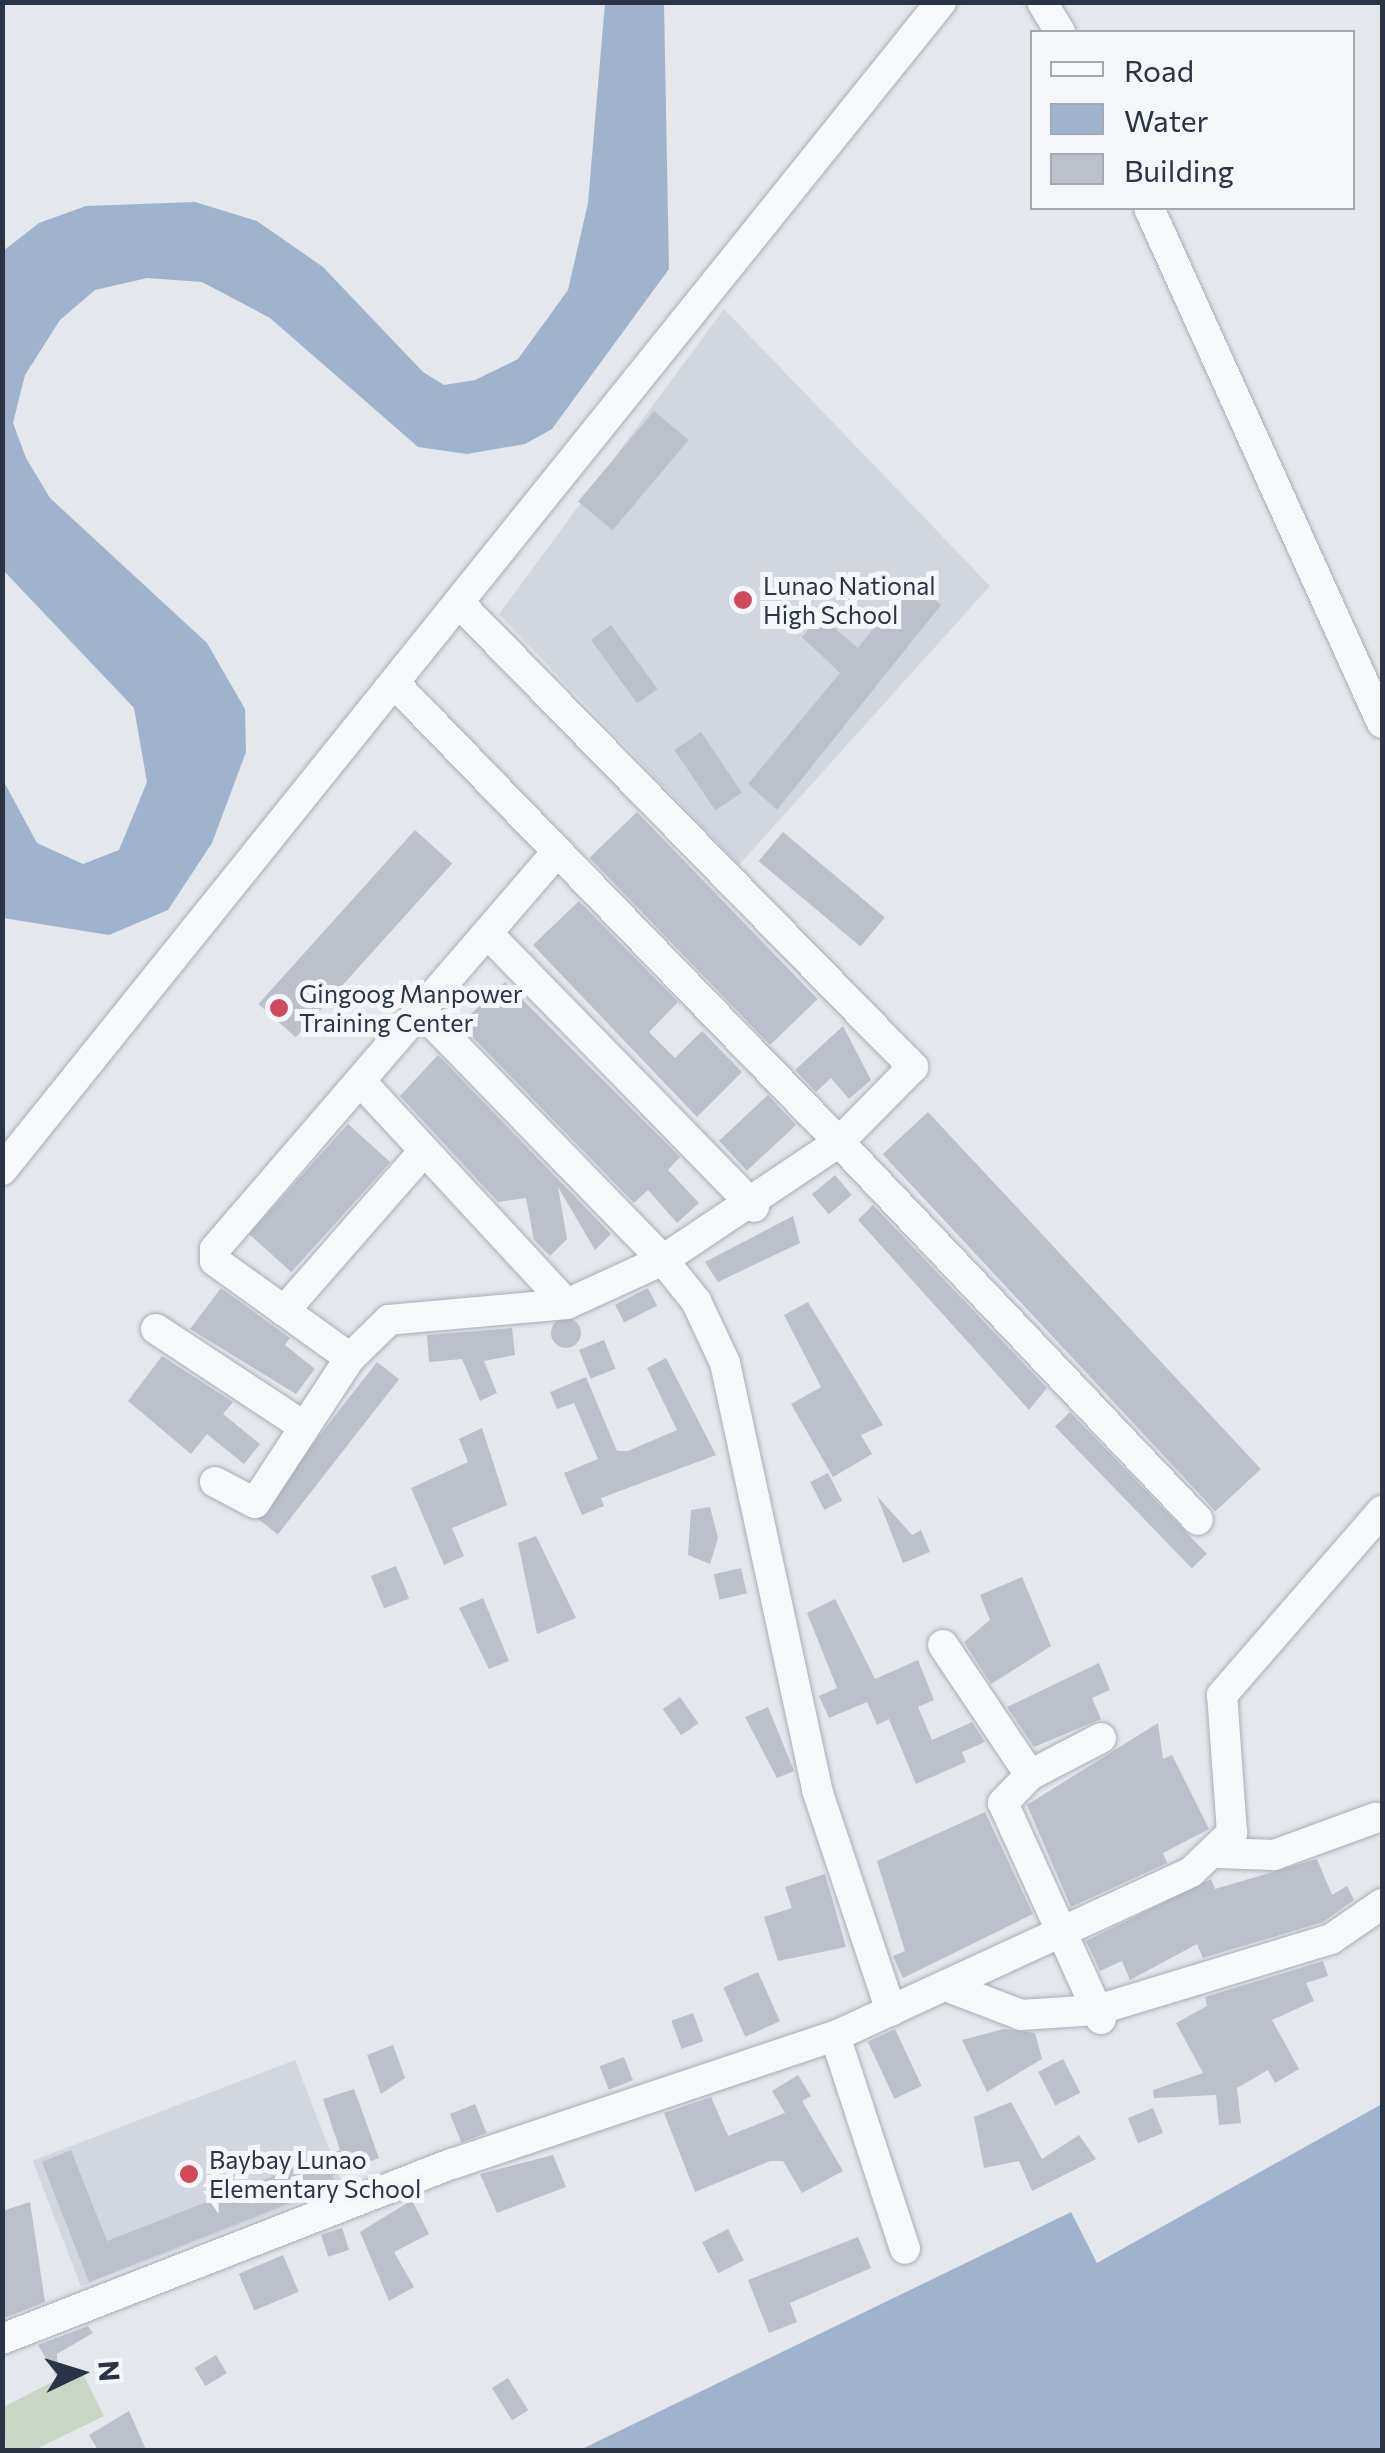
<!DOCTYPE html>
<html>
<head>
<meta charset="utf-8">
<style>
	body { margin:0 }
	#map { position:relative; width:1385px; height:2453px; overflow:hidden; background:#e4e7ec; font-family:Commissioner,sans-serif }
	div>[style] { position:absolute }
	.built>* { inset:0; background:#d2d6de; transform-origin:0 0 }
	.green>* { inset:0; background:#c9d6c5 }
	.water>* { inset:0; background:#9fb4cc }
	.building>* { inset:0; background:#bbc0ca; transform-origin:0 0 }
	.round { border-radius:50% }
	.roads { filter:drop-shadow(0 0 2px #a9aeb7) drop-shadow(0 0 2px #a9aeb7) }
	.minor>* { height:30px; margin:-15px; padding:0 15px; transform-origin:15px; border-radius:15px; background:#f7f8fa }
	.dots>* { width:28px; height:28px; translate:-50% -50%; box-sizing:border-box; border:5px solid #f4f6f9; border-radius:50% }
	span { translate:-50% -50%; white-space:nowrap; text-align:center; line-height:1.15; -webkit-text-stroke:10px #f4f6f9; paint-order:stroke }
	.poi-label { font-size:25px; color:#2b3445 }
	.left { translate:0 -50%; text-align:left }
	.frame { position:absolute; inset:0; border:5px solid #2b3445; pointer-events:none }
	.legend { position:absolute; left:1030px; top:30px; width:325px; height:180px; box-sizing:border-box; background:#f4f6f9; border:2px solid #a4a8b1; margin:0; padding:12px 18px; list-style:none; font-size:30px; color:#2b3445 }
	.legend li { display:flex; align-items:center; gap:20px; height:50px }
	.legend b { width:50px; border:2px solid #a4a8b1 }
	.north { position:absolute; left:30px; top:2323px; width:100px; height:100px; -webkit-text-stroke:8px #f4f6f9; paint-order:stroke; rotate:86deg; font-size:28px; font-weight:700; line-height:40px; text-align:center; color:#2b3445 }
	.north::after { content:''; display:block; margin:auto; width:35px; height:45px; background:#2b3445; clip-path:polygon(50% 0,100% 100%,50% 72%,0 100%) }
</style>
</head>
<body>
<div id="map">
	<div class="built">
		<i style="clip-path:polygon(724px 309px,990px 586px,739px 865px,499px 614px)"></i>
		<i style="left:295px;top:2060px;width:135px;height:281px;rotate:69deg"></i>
	</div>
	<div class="green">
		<i style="clip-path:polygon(80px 2368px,104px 2416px,34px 2450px,6px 2450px,3px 2407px)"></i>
	</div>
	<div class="water">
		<i style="clip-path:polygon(605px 3px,664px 3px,669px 269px,552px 429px,525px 444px,467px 454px,418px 447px,270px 318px,202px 282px,147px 278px,95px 290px,60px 320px,25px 375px,13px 423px,26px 458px,50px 498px,207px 643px,245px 709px,246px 752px,212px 843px,168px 910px,109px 935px,3px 918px,3px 780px,37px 843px,83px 864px,119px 850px,147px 782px,134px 708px,3px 570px,3px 251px,39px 223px,86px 206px,195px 202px,257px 221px,323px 267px,423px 372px,444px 385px,475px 380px,518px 359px,568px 290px,588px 203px)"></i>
		<i style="clip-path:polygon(1382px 2104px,1382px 2450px,580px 2450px,1071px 2212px,1097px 2263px)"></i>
	</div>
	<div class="building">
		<i style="left:654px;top:411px;width:45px;height:118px;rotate:40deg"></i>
		<i style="clip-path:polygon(911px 580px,941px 605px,777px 810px,748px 784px,840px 673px,802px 637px,820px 616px,858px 648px)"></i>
		<i style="left:611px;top:625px;width:79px;height:25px;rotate:54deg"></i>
		<i style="left:701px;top:732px;width:73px;height:32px;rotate:56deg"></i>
		<i style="left:637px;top:812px;width:260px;height:66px;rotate:46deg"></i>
		<i style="left:415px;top:830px;width:50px;height:234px;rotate:42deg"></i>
		<i style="left:783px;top:832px;width:133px;height:38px;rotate:40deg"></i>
		<i style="clip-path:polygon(579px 901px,678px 1002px,649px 1032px,675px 1058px,702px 1031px,742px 1072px,697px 1117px,533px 945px)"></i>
		<i style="clip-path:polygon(505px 982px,680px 1157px,668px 1170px,699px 1203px,677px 1223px,648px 1190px,634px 1203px,460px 1024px)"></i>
		<i style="clip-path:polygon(843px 1026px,871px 1080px,849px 1099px,831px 1078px,816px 1092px,795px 1070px)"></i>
		<i style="clip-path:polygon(438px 1055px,611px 1234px,595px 1250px,558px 1187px,567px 1239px,550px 1256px,534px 1240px,526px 1198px,498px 1202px,400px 1096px)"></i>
		<i style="left:768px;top:1095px;width:41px;height:67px;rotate:47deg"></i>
		<i style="left:928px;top:1112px;width:488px;height:62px;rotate:47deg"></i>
		<i style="left:348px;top:1124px;width:57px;height:148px;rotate:42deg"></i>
		<i style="left:835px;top:1175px;width:26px;height:30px;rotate:50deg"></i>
		<i style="clip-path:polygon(873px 1205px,1047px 1388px,1029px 1410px,858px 1220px)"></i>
		<i style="clip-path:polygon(793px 1216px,800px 1243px,718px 1282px,705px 1262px)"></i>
		<i style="clip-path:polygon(221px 1288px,290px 1338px,285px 1345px,315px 1369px,296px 1394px,190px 1329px)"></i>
		<i style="left:648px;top:1288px;width:20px;height:37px;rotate:63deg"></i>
		<i style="clip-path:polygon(808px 1302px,883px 1425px,861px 1435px,872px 1454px,833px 1477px,791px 1404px,821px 1387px,784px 1315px)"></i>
		<i class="round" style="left:551px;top:1318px;width:30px;height:30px"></i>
		<i style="clip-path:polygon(512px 1328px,515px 1355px,484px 1361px,497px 1393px,480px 1401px,462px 1359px,429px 1362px,427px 1335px)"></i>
		<i style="left:604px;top:1340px;width:31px;height:27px;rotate:68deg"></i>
		<i style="clip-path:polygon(162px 1356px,233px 1402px,223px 1414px,260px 1444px,244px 1464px,207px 1434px,191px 1454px,128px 1401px)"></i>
		<i style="clip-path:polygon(666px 1358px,716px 1455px,601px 1498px,604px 1506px,582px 1515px,564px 1473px,598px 1459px,574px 1403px,557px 1409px,550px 1392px,586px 1377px,617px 1451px,628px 1451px,677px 1430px,647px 1368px)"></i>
		<i style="left:377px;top:1362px;width:28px;height:197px;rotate:38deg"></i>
		<i style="left:1070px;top:1412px;width:197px;height:21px;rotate:46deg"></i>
		<i style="clip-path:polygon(482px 1428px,507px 1505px,452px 1528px,464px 1556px,444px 1565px,411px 1488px,468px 1462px,459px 1439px)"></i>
		<i style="left:828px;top:1473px;width:31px;height:20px;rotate:63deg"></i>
		<i style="clip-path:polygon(877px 1496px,912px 1535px,921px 1530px,930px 1552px,903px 1563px)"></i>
		<i style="clip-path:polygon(710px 1507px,718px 1538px,710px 1564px,688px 1555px,691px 1510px)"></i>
		<i style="clip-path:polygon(536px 1536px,576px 1618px,537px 1634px,518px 1543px)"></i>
		<i style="left:396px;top:1566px;width:35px;height:27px;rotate:68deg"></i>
		<i style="left:741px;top:1568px;width:26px;height:28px;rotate:77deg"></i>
		<i style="clip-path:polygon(1022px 1577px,1051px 1646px,991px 1684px,964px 1642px,990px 1620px,980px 1595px)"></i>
		<i style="clip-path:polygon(483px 1598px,509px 1661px,489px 1669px,459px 1608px)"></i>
		<i style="clip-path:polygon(835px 1599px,875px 1679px,918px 1660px,934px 1700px,918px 1707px,932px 1740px,972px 1722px,985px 1742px,962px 1752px,966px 1762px,916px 1784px,889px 1719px,877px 1725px,867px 1702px,829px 1718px,819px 1696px,837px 1688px,807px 1613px)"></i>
		<i style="clip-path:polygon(1099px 1663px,1110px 1690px,1092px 1698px,1101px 1719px,1034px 1747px,1007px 1707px)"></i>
		<i style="left:680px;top:1697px;width:32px;height:21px;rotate:55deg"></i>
		<i style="clip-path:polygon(768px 1707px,794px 1771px,777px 1778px,745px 1717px)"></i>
		<i style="clip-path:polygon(1158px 1723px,1163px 1759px,1172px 1755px,1209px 1829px,1163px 1853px,1167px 1863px,1071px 1907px,1027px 1805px)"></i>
		<i style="clip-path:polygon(985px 1812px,1033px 1914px,903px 1978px,893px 1956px,905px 1951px,877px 1861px)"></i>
		<i style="clip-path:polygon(1317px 1859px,1332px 1895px,1347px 1886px,1354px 1900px,1323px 1922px,1203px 1958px,1197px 1944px,1130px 1980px,1122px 1961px,1100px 1971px,1086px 1941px,1211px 1879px,1215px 1889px)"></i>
		<i style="clip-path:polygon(825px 1874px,846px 1947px,778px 1961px,764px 1917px,792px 1908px,785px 1887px)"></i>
		<i style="clip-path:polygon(1323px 1961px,1328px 1976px,1306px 1983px,1314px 2001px,1272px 2020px,1299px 2069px,1275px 2083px,1268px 2070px,1237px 2088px,1241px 2123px,1219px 2125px,1216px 2095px,1154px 2098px,1153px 2090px,1203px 2073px,1176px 2023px,1207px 2006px,1205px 1997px)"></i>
		<i style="left:758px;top:1972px;width:54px;height:38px;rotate:66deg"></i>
		<i style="left:693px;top:2013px;width:30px;height:23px;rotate:70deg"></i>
		<i style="left:895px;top:2029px;width:63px;height:30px;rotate:65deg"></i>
		<i style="clip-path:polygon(1004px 2029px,1035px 2033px,1042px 2059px,987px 2092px,962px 2040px)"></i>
		<i style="clip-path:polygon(393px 2045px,405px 2078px,381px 2094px,367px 2055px)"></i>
		<i style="left:624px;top:2057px;width:25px;height:26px;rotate:69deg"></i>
		<i style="left:1063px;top:2059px;width:38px;height:28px;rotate:63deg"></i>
		<i style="clip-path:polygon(798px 2075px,811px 2096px,802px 2101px,843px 2171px,802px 2193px,783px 2161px,770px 2161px,695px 2192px,664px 2113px,711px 2097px,728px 2136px,785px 2113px,772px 2091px)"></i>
		<i style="clip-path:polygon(354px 2089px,379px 2158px,332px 2176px,336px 2185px,89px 2282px,42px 2162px,71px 2150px,107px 2241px,340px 2150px,323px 2099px)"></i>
		<i style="clip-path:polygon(1011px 2102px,1042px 2159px,1079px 2135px,1096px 2159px,1032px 2191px,1019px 2161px,984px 2168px,974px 2117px)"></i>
		<i style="left:475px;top:2104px;width:31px;height:27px;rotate:68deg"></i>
		<i style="left:1153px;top:2108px;width:27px;height:27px;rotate:68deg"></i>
		<i style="clip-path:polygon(553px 2155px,566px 2187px,497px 2213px,480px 2174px)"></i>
		<i style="clip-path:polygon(412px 2200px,429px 2234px,394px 2252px,414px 2287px,389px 2301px,360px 2232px)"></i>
		<i style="clip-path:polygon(30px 2202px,45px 2302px,2px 2319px,2px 2211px)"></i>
		<i style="left:342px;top:2228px;width:23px;height:22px;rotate:72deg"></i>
		<i style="left:728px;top:2229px;width:35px;height:29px;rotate:63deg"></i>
		<i style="clip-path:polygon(858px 2237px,871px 2268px,790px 2303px,797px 2322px,769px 2333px,748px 2280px)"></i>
		<i style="left:283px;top:2255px;width:40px;height:48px;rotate:67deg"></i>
		<i style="clip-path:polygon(88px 2326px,93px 2333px,57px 2354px,58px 2379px,38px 2345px)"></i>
		<i style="left:216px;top:2355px;width:21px;height:25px;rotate:59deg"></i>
		<i style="left:508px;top:2378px;width:38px;height:19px;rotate:58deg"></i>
		<i style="clip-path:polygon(129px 2411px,146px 2450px,98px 2450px,89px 2435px)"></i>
	</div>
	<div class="roads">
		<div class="minor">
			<i style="left:1042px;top:2px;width:35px;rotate:59deg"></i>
			<i style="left:1149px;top:208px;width:565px;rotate:65.66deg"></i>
			<i style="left:462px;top:606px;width:645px;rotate:45.63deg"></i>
			<i style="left:913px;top:1067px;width:105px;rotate:134.6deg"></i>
			<i style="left:839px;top:1142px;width:521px;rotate:46.48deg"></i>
			<i style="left:399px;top:688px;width:632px;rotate:45.9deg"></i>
			<i style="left:839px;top:1142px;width:212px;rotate:146.2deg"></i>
			<i style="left:663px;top:1260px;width:53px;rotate:51.2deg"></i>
			<i style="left:696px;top:1301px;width:68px;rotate:64.9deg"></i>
			<i style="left:725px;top:1363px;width:437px;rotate:77.8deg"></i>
			<i style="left:817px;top:1790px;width:233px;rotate:71.5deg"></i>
			<i style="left:488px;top:934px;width:381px;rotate:45.7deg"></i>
			<i style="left:421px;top:1011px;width:347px;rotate:45.8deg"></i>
			<i style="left:663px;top:1260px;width:106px;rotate:155.4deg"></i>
			<i style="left:567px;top:1304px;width:179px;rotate:174.9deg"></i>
			<i style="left:389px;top:1320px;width:54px;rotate:135.7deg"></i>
			<i style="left:350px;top:1358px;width:166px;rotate:-144.3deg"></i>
			<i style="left:215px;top:1261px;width:12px;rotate:-90deg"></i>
			<i style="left:215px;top:1249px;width:523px;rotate:-49.27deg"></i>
			<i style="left:362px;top:1083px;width:301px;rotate:47.2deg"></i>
			<i style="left:2px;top:1170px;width:1499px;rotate:-51.2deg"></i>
			<i style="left:284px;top:1311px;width:213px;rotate:-48.8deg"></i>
			<i style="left:156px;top:1329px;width:176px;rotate:33.4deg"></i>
			<i style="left:215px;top:1482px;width:45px;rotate:27.7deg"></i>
			<i style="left:255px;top:1503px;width:173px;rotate:-56.8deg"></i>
			<i style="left:943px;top:1645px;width:156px;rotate:56.2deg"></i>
			<i style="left:1219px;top:1853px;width:55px;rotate:2.1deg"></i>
			<i style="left:1274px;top:1855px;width:108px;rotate:-20.1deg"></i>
			<i style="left:946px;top:1986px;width:80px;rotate:21.1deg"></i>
			<i style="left:1021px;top:2015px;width:76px;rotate:-3.8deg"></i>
			<i style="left:1097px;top:2010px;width:245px;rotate:-16.9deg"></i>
			<i style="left:1331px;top:1939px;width:62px;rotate:-34.5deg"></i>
			<i style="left:1101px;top:2019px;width:237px;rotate:-114.4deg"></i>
			<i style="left:1003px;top:1803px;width:39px;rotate:-46deg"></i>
			<i style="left:1030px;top:1775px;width:80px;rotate:-27.5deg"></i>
			<i style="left:835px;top:2036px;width:224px;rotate:71.8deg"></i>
			<i style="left:2px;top:2339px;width:483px;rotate:-21.3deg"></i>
			<i style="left:452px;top:2164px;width:404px;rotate:-18.5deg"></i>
			<i style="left:835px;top:2036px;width:392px;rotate:-24.7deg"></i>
			<i style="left:1191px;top:1872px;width:57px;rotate:-43.6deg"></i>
			<i style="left:1232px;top:1833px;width:138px;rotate:-94.1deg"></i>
			<i style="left:1222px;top:1695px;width:244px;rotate:-49deg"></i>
		</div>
	</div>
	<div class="dots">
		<i style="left:743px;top:600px;background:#d1495b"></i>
		<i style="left:279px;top:1008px;background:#d1495b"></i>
		<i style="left:189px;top:2174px;background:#d1495b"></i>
	</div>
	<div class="poi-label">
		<span class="left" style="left:763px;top:600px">Lunao National<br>High School</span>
		<span class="left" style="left:299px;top:1008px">Gingoog Manpower<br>Training Center</span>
		<span class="left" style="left:209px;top:2174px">Baybay Lunao<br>Elementary School</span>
	</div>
	<div class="frame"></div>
	<ul class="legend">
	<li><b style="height:12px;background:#f7f8fa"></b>Road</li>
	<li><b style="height:28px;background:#9fb4cc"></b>Water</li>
	<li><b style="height:28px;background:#bbc0ca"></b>Building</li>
	</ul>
	<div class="north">N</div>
</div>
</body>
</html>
